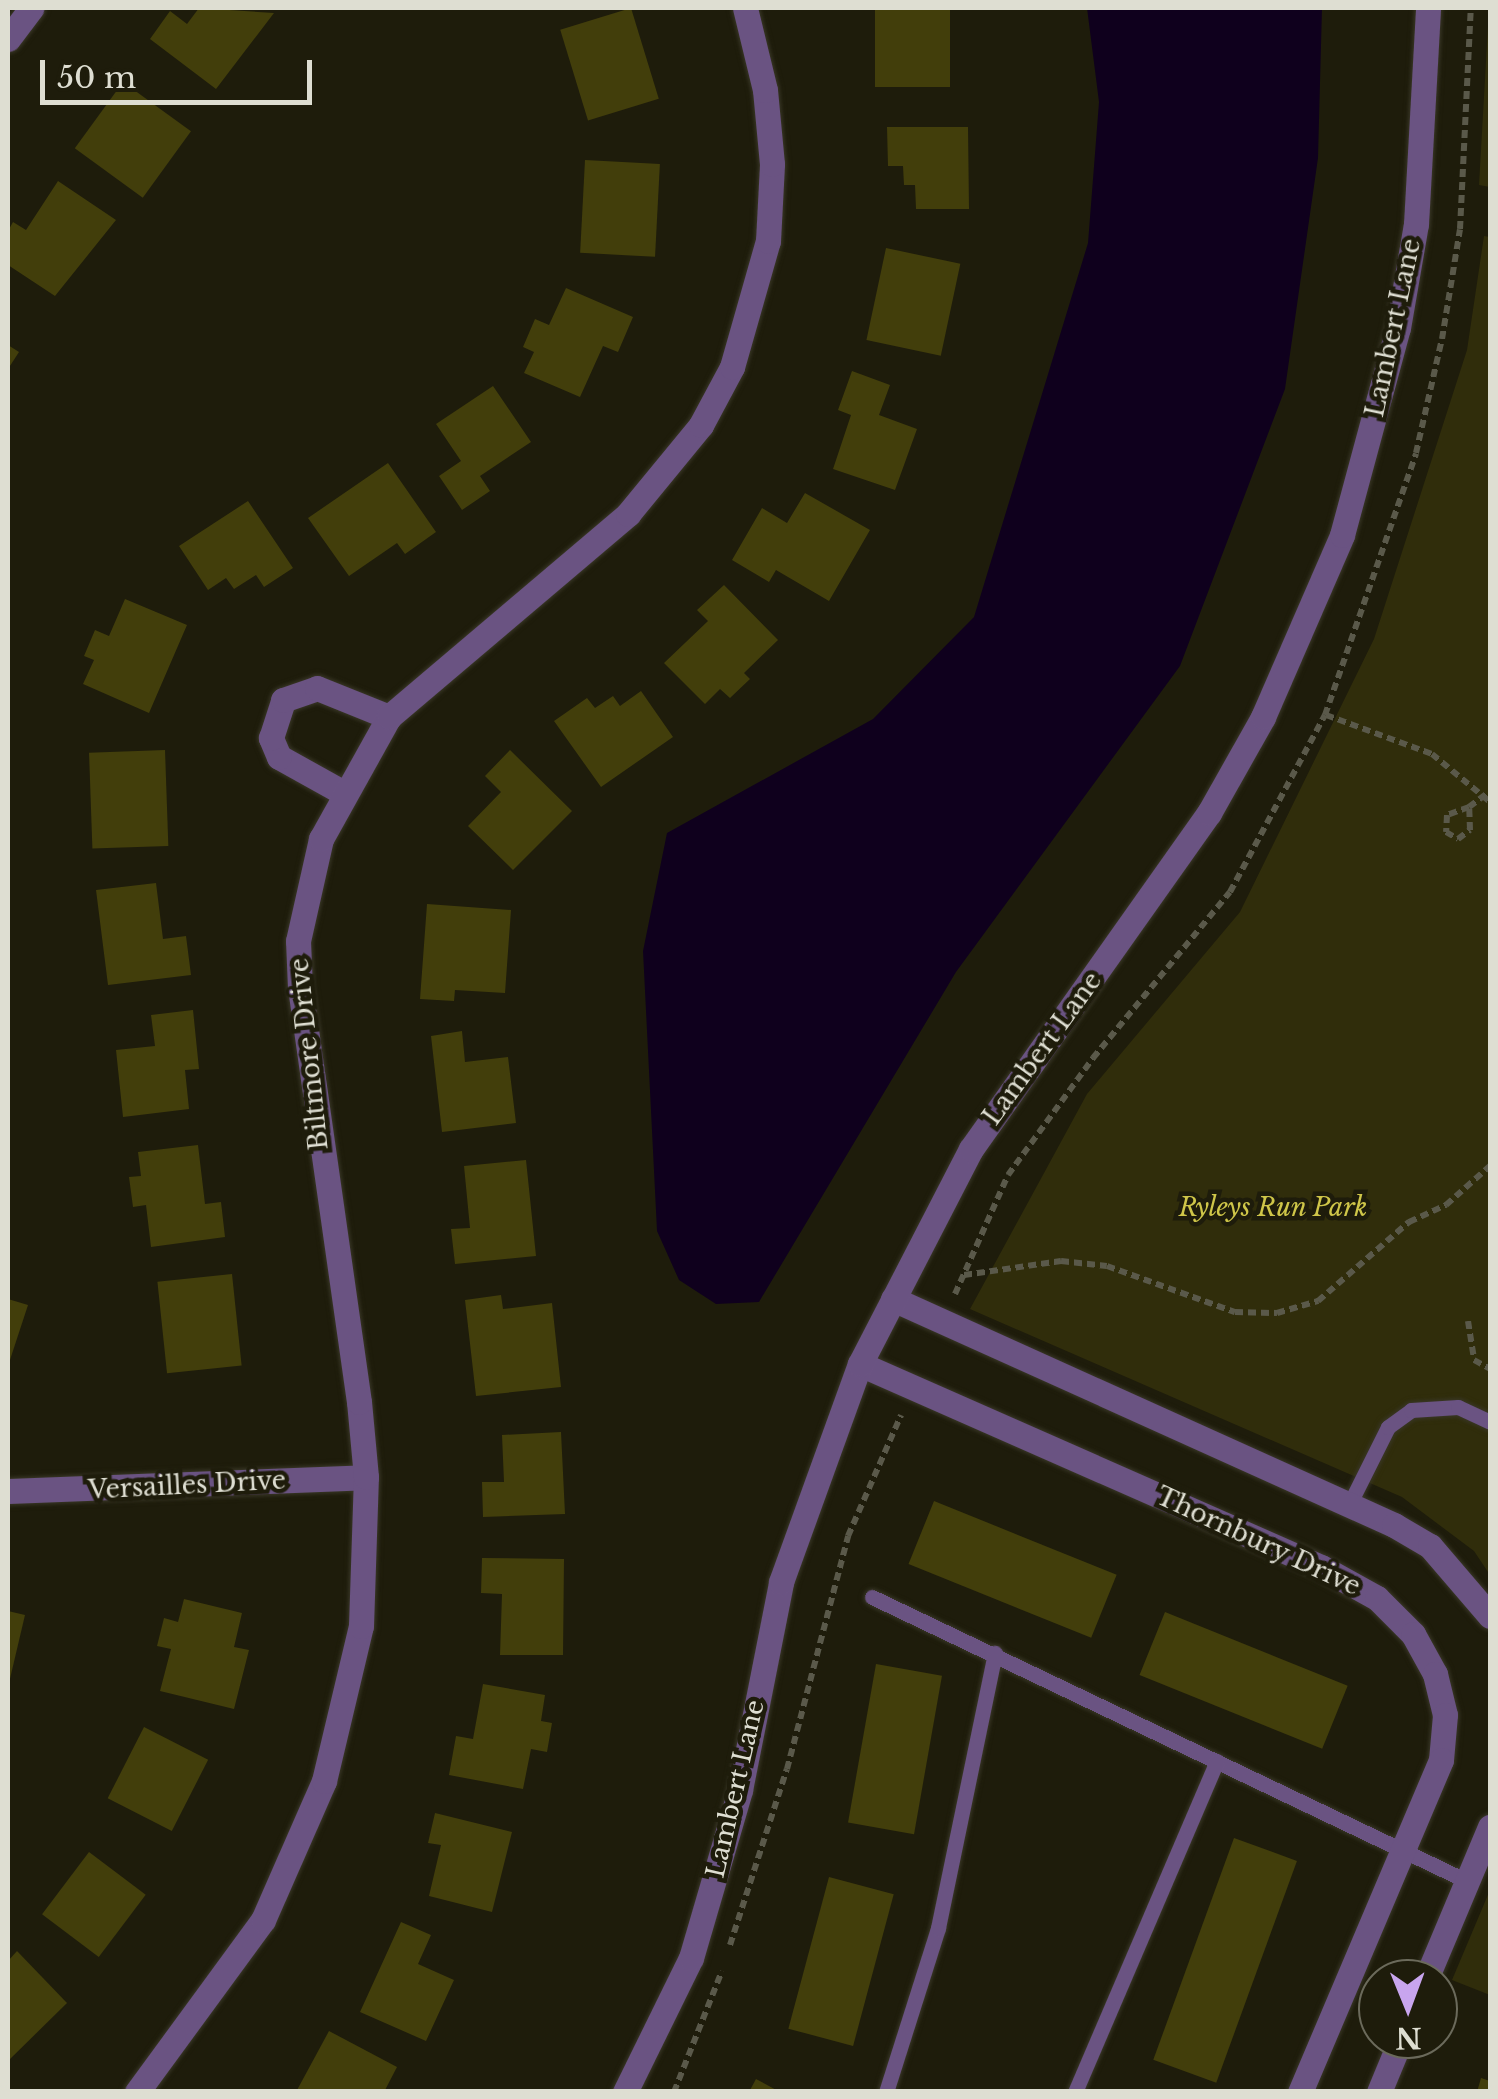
<!DOCTYPE html>
<html>
<head>
<meta charset="utf-8">
<style>
	body { margin:0 }
	#map { position:relative; width:1498px; height:2099px; overflow:hidden; background:#1e1c0b; font-family:"Libre Baskerville",serif }
	div>[style] { position:absolute }
	.green>* { inset:0; background:#302d0b }
	.water>* { inset:0; background:#0f001d }
	.building>* { inset:0; background:#423e0b; transform-origin:0 0 }
	.path>* { height:6px; margin-top:-3px; transform-origin:0; background:repeating-linear-gradient(90deg,#5a594a 0 8px,transparent 0 13px) }
	.roads { filter:drop-shadow(0 0 2px #393727) drop-shadow(0 0 2px #393727) }
	.service>* { height:15px; margin:-7.5px; padding:0 7.5px; transform-origin:7.5px; border-radius:7.5px; background:#6a5382 }
	.minor>* { height:25px; margin:-12.5px; padding:0 12.5px; transform-origin:12.5px; border-radius:12.5px; background:#6a5382 }
	span { translate:-50% -50%; white-space:nowrap; text-align:center; line-height:1.15; -webkit-text-stroke:9px #1e1c0b; paint-order:stroke }
	.street-label { font-size:25px; color:#deded2 }
	.park-label { font-size:25px; color:#cfc649; font-style:italic }
	.frame { position:absolute; inset:0; border:10px solid #deded2; pointer-events:none }
	.north { position:absolute; left:1358px; top:1959px; width:100px; height:100px; box-sizing:border-box; background:#1e1c0b; border:2px solid #6b6a5b; border-radius:50%; rotate:179deg; font-size:28px; font-weight:700; line-height:40px; text-align:center; color:#deded2 }
	.north::after { content:''; display:block; margin:auto; width:35px; height:45px; background:#c8a5ee; clip-path:polygon(50% 0,100% 100%,50% 72%,0 100%) }
	.scale { position:absolute; left:40px; top:60px; width:272px; height:45px; box-sizing:border-box; border:5px solid #deded2; border-top:0; padding-left:12px; font-size:30px; line-height:35px; white-space:nowrap; color:#deded2; -webkit-text-stroke:8px #1e1c0b; paint-order:stroke }
</style>
</head>
<body>
<div id="map">
	<div class="green">
		<i style="clip-path:polygon(1489px 8px,1490px 8px,1490px 187px,1479px 185px)"></i>
		<i style="clip-path:polygon(1484px 236px,1490px 237px,1490px 1575px,1474px 1551px,1402px 1497px,970px 1309px,1087px 1094px,1240px 912px,1374px 639px,1467px 350px)"></i>
		<i style="clip-path:polygon(1490px 1890px,1490px 1995px,1452px 1980px)"></i>
	</div>
	<div class="water">
		<i style="clip-path:polygon(1087px 8px,1322px 8px,1318px 158px,1285px 389px,1180px 666px,956px 972px,759px 1302px,716px 1304px,679px 1280px,657px 1231px,643px 951px,667px 833px,873px 719px,974px 617px,1088px 243px,1099px 102px)"></i>
	</div>
	<div class="building">
		<i style="clip-path:polygon(199px 8px,274px 13px,216px 89px,150px 39px,170px 11px,187px 24px)"></i>
		<i style="left:631px;top:8px;width:95px;height:74px;rotate:73deg"></i>
		<i style="left:875px;top:8px;width:75px;height:79px"></i>
		<i style="left:123px;top:82px;width:84px;height:82px;rotate:36deg"></i>
		<i style="clip-path:polygon(887px 127px,968px 127px,969px 209px,916px 209px,915px 185px,904px 185px,903px 166px,888px 166px)"></i>
		<i style="left:585px;top:160px;width:75px;height:93px;rotate:3deg"></i>
		<i style="clip-path:polygon(58px 181px,116px 220px,55px 296px,8px 265px,8px 231px,13px 222px,26px 230px)"></i>
		<i style="left:886px;top:248px;width:76px;height:94px;rotate:12deg"></i>
		<i style="clip-path:polygon(566px 288px,633px 317px,618px 352px,603px 346px,580px 397px,524px 373px,534px 352px,523px 347px,535px 319px,549px 325px)"></i>
		<i style="clip-path:polygon(8px 345px,19px 352px,8px 369px)"></i>
		<i style="clip-path:polygon(852px 371px,890px 385px,879px 415px,917px 429px,895px 490px,833px 469px,851px 415px,838px 410px)"></i>
		<i style="clip-path:polygon(493px 386px,531px 442px,480px 476px,490px 491px,462px 510px,439px 476px,461px 461px,436px 424px)"></i>
		<i style="clip-path:polygon(388px 463px,436px 532px,405px 554px,397px 543px,349px 576px,308px 518px)"></i>
		<i style="clip-path:polygon(805px 493px,870px 530px,829px 601px,776px 570px,769px 582px,732px 560px,762px 508px,787px 523px)"></i>
		<i style="clip-path:polygon(248px 501px,293px 568px,264px 587px,256px 575px,234px 589px,226px 578px,208px 590px,179px 546px)"></i>
		<i style="clip-path:polygon(724px 585px,778px 640px,744px 673px,750px 679px,730px 698px,720px 689px,705px 704px,664px 663px,708px 621px,697px 610px)"></i>
		<i style="clip-path:polygon(125px 599px,187px 625px,149px 713px,83px 684px,94px 660px,84px 656px,95px 630px,109px 636px)"></i>
		<i style="clip-path:polygon(641px 691px,673px 737px,601px 787px,554px 721px,587px 698px,595px 708px,613px 696px,620px 706px)"></i>
		<i style="left:165px;top:750px;width:96px;height:76px;rotate:88deg"></i>
		<i style="clip-path:polygon(510px 750px,572px 811px,513px 870px,468px 826px,501px 792px,485px 776px)"></i>
		<i style="clip-path:polygon(156px 883px,163px 939px,186px 936px,191px 975px,108px 985px,96px 890px)"></i>
		<i style="clip-path:polygon(427px 904px,511px 910px,505px 993px,455px 990px,454px 1001px,420px 999px)"></i>
		<i style="clip-path:polygon(193px 1010px,199px 1069px,185px 1070px,189px 1109px,123px 1117px,116px 1050px,155px 1046px,151px 1015px)"></i>
		<i style="clip-path:polygon(462px 1031px,465px 1062px,508px 1057px,516px 1123px,442px 1132px,431px 1036px)"></i>
		<i style="clip-path:polygon(198px 1145px,205px 1204px,221px 1202px,225px 1237px,151px 1247px,146px 1205px,133px 1207px,129px 1177px,141px 1176px,138px 1152px)"></i>
		<i style="clip-path:polygon(526px 1160px,536px 1256px,455px 1264px,451px 1229px,470px 1228px,464px 1166px)"></i>
		<i style="left:232px;top:1274px;width:92px;height:75px;rotate:84deg"></i>
		<i style="clip-path:polygon(501px 1295px,503px 1309px,552px 1303px,561px 1387px,476px 1396px,465px 1300px)"></i>
		<i style="clip-path:polygon(8px 1299px,28px 1305px,8px 1366px)"></i>
		<i style="clip-path:polygon(561px 1432px,565px 1514px,483px 1517px,482px 1482px,504px 1482px,502px 1435px)"></i>
		<i style="left:934px;top:1501px;width:197px;height:68px;rotate:22deg"></i>
		<i style="clip-path:polygon(482px 1558px,564px 1559px,563px 1655px,500px 1655px,502px 1594px,481px 1593px)"></i>
		<i style="clip-path:polygon(184px 1599px,242px 1613px,234px 1647px,249px 1650px,234px 1709px,160px 1691px,171px 1649px,157px 1646px,164px 1618px,178px 1622px)"></i>
		<i style="clip-path:polygon(8px 1611px,25px 1615px,9px 1683px,8px 1682px)"></i>
		<i style="left:1165px;top:1612px;width:197px;height:68px;rotate:22deg"></i>
		<i style="left:876px;top:1664px;width:67px;height:161px;rotate:10deg"></i>
		<i style="clip-path:polygon(483px 1684px,545px 1695px,541px 1721px,552px 1723px,547px 1752px,531px 1749px,523px 1789px,449px 1775px,456px 1736px,473px 1739px)"></i>
		<i style="left:144px;top:1727px;width:72px;height:80px;rotate:27deg"></i>
		<i style="clip-path:polygon(435px 1813px,512px 1832px,492px 1912px,429px 1896px,441px 1845px,428px 1843px)"></i>
		<i style="left:1234px;top:1838px;width:67px;height:236px;rotate:20deg"></i>
		<i style="left:89px;top:1852px;width:71px;height:78px;rotate:37deg"></i>
		<i style="left:829px;top:1877px;width:67px;height:157px;rotate:15deg"></i>
		<i style="clip-path:polygon(401px 1922px,431px 1935px,418px 1964px,454px 1980px,426px 2041px,360px 2012px)"></i>
		<i style="clip-path:polygon(17px 1951px,67px 2003px,8px 2061px,8px 1961px)"></i>
		<i style="clip-path:polygon(329px 2031px,397px 2067px,384px 2092px,296px 2092px)"></i>
		<i style="clip-path:polygon(1481px 2078px,1490px 2081px,1490px 2092px,1477px 2092px)"></i>
		<i style="clip-path:polygon(756px 2079px,780px 2092px,749px 2092px)"></i>
	</div>
	<div class="path">
		<i style="left:1326px;top:715px;width:113px;rotate:20.2deg"></i>
		<i style="left:1432px;top:754px;width:75px;rotate:39.6deg"></i>
		<i style="left:1469px;top:807px;width:23px;rotate:160deg"></i>
		<i style="left:1447px;top:815px;width:17px;rotate:93deg"></i>
		<i style="left:1446px;top:832px;width:14px;rotate:30deg"></i>
		<i style="left:1458px;top:839px;width:15px;rotate:-37deg"></i>
		<i style="left:1470px;top:830px;width:23px;rotate:-92deg"></i>
		<i style="left:1469px;top:807px;width:26px;rotate:-37deg"></i>
		<i style="left:964px;top:1275px;width:98px;rotate:-8.2deg"></i>
		<i style="left:1061px;top:1261px;width:46px;rotate:6.2deg"></i>
		<i style="left:1107px;top:1266px;width:136px;rotate:19.8deg"></i>
		<i style="left:1235px;top:1312px;width:42px;rotate:1.4deg"></i>
		<i style="left:1277px;top:1313px;width:43px;rotate:-16.3deg"></i>
		<i style="left:1318px;top:1301px;width:121px;rotate:-41deg"></i>
		<i style="left:1409px;top:1222px;width:41px;rotate:-24.7deg"></i>
		<i style="left:1446px;top:1205px;width:59px;rotate:-41.6deg"></i>
		<i style="left:955px;top:1294px;width:130px;rotate:-66deg"></i>
		<i style="left:1008px;top:1175px;width:145px;rotate:-54deg"></i>
		<i style="left:1093px;top:1058px;width:215px;rotate:-50.5deg"></i>
		<i style="left:1230px;top:892px;width:201px;rotate:-61.8deg"></i>
		<i style="left:1325px;top:715px;width:277px;rotate:-70.8deg"></i>
		<i style="left:1416px;top:453px;width:117px;rotate:-77.2deg"></i>
		<i style="left:1442px;top:339px;width:111px;rotate:-80.7deg"></i>
		<i style="left:1460px;top:229px;width:221px;rotate:-87.2deg"></i>
		<i style="left:1468px;top:1321px;width:39px;rotate:81deg"></i>
		<i style="left:1474px;top:1360px;width:18px;rotate:29deg"></i>
		<i style="left:730px;top:1945px;width:185px;rotate:-72.1deg"></i>
		<i style="left:787px;top:1769px;width:241px;rotate:-75.3deg"></i>
		<i style="left:848px;top:1536px;width:132px;rotate:-66.3deg"></i>
		<i style="left:674px;top:2092px;width:130px;rotate:-68.4deg"></i>
	</div>
	<div class="roads">
		<div class="service">
			<i style="left:1349px;top:1505px;width:87px;rotate:-63.4deg"></i>
			<i style="left:1388px;top:1427px;width:29px;rotate:-36deg"></i>
			<i style="left:1411px;top:1410px;width:47px;rotate:-3.7deg"></i>
			<i style="left:1458px;top:1407px;width:35px;rotate:25deg"></i>
			<i style="left:872px;top:1597px;width:659px;rotate:25.52deg"></i>
			<i style="left:886px;top:2092px;width:172px;rotate:-72.4deg"></i>
			<i style="left:938px;top:1928px;width:281px;rotate:-78.3deg"></i>
			<i style="left:1075px;top:2092px;width:360px;rotate:-66.8deg"></i>
		</div>
		<div class="minor">
			<i style="left:8px;top:39px;width:39px;rotate:-53deg"></i>
			<i style="left:342px;top:792px;width:72px;rotate:-150.9deg"></i>
			<i style="left:279px;top:757px;width:21px;rotate:-113deg"></i>
			<i style="left:271px;top:738px;width:40px;rotate:-72deg"></i>
			<i style="left:283px;top:700px;width:36px;rotate:-19deg"></i>
			<i style="left:317px;top:688px;width:78px;rotate:21.9deg"></i>
			<i style="left:893px;top:1299px;width:550px;rotate:24.28deg"></i>
			<i style="left:1394px;top:1525px;width:42px;rotate:30.3deg"></i>
			<i style="left:1430px;top:1546px;width:92px;rotate:49.4deg"></i>
			<i style="left:860px;top:1364px;width:504px;rotate:23.77deg"></i>
			<i style="left:1321px;top:1567px;width:64px;rotate:29deg"></i>
			<i style="left:1377px;top:1598px;width:51px;rotate:45deg"></i>
			<i style="left:1413px;top:1634px;width:46px;rotate:61.2deg"></i>
			<i style="left:1435px;top:1674px;width:42px;rotate:76.3deg"></i>
			<i style="left:1445px;top:1715px;width:45px;rotate:95.1deg"></i>
			<i style="left:1441px;top:1760px;width:361px;rotate:113deg"></i>
			<i style="left:8px;top:1491px;width:358px;rotate:-2.2deg"></i>
			<i style="left:1426px;top:1979px;width:165px;rotate:-67.2deg"></i>
			<i style="left:137px;top:2092px;width:213px;rotate:-53.8deg"></i>
			<i style="left:263px;top:1920px;width:152px;rotate:-66.3deg"></i>
			<i style="left:324px;top:1781px;width:159px;rotate:-76.6deg"></i>
			<i style="left:361px;top:1626px;width:149px;rotate:-88.1deg"></i>
			<i style="left:366px;top:1477px;width:75px;rotate:-95.3deg"></i>
			<i style="left:359px;top:1402px;width:418px;rotate:-98.1deg"></i>
			<i style="left:300px;top:988px;width:47px;rotate:-92.4deg"></i>
			<i style="left:298px;top:941px;width:105px;rotate:-77.3deg"></i>
			<i style="left:321px;top:839px;width:140px;rotate:-60.9deg"></i>
			<i style="left:389px;top:717px;width:314px;rotate:-40.3deg"></i>
			<i style="left:628px;top:514px;width:115px;rotate:-50.6deg"></i>
			<i style="left:701px;top:425px;width:66px;rotate:-61.9deg"></i>
			<i style="left:732px;top:367px;width:131px;rotate:-74.1deg"></i>
			<i style="left:768px;top:241px;width:77px;rotate:-87deg"></i>
			<i style="left:772px;top:164px;width:74px;rotate:-95.4deg"></i>
			<i style="left:765px;top:90px;width:84px;rotate:-103.7deg"></i>
			<i style="left:625px;top:2092px;width:149px;rotate:-63.8deg"></i>
			<i style="left:691px;top:1958px;width:175px;rotate:-73.7deg"></i>
			<i style="left:740px;top:1790px;width:212px;rotate:-78.8deg"></i>
			<i style="left:781px;top:1582px;width:232px;rotate:-70.1deg"></i>
			<i style="left:860px;top:1364px;width:242px;rotate:-62.7deg"></i>
			<i style="left:971px;top:1149px;width:412px;rotate:-54.7deg"></i>
			<i style="left:1209px;top:813px;width:110px;rotate:-60.6deg"></i>
			<i style="left:1263px;top:717px;width:198px;rotate:-66.5deg"></i>
			<i style="left:1342px;top:535px;width:214px;rotate:-74.9deg"></i>
			<i style="left:1398px;top:328px;width:106px;rotate:-80.2deg"></i>
			<i style="left:1416px;top:224px;width:216px;rotate:-86.8deg"></i>
			<i style="left:1379px;top:2092px;width:57px;rotate:-67.5deg"></i>
		</div>
	</div>
	<div class="street-label">
		<span style="left:1394px;top:328px;rotate:-78deg">Lambert Lane</span>
		<span style="left:1043px;top:1049px;rotate:-54deg">Lambert Lane</span>
		<span style="left:310px;top:1054px;rotate:-96deg">Biltmore Drive</span>
		<span style="left:187px;top:1486px;rotate:-3deg">Versailles Drive</span>
		<span style="left:1258px;top:1542px;rotate:25deg">Thornbury Drive</span>
		<span style="left:736px;top:1789px;rotate:-77deg">Lambert Lane</span>
	</div>
	<div class="park-label">
		<span style="left:1273px;top:1208px">Ryleys Run Park</span>
	</div>
	<div class="frame"></div>
	<div class="north">N</div>
	<div class="scale">50 m</div>
</div>
</body>
</html>
